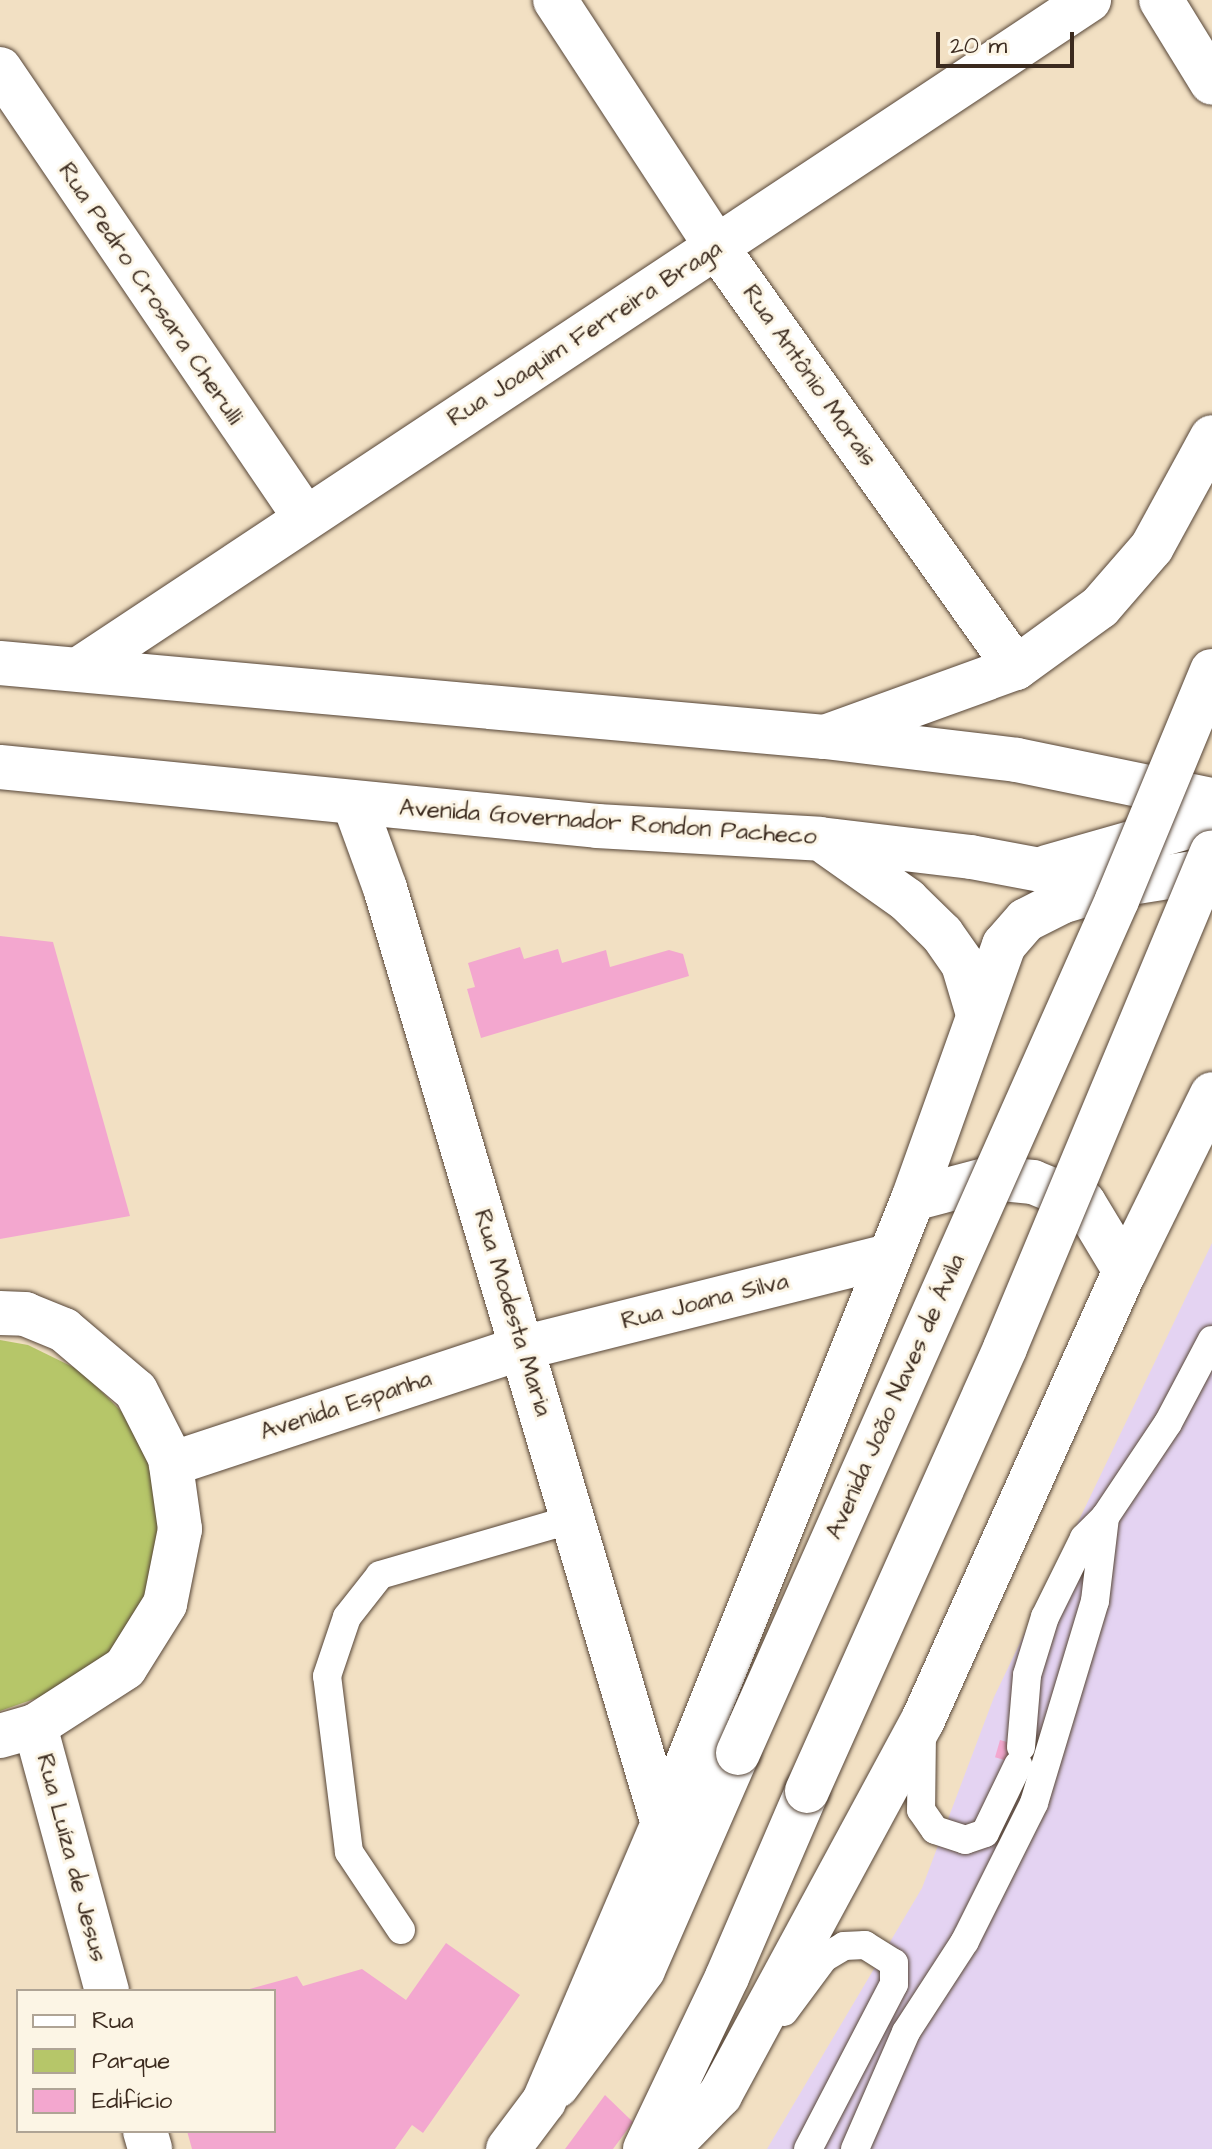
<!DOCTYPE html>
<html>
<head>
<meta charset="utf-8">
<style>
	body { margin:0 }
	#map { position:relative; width:1212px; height:2149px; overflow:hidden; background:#f2e0c3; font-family:"Architects Daughter",sans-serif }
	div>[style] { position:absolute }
	.built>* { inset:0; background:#e4d3f2 }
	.green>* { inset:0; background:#b6c669 }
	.building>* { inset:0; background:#f3a7cf; transform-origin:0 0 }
	.roads { filter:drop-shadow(0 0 2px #564537) drop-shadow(0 0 2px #564537) }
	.service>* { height:28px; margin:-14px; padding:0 14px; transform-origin:14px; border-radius:14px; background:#fff }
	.minor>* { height:44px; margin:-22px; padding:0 22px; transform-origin:22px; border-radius:22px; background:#fff }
	.tertiary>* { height:44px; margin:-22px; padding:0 22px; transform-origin:22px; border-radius:22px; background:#fff }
	.secondary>* { height:44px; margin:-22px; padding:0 22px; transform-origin:22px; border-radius:22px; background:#fff }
	.primary>* { height:44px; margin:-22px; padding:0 22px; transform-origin:22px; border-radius:22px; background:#fff }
	.bridges { filter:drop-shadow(0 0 2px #564537) drop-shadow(0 0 2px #564537) }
	.secondary-bridge>* { height:44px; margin:-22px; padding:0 22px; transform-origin:22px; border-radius:22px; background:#fff }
	span { translate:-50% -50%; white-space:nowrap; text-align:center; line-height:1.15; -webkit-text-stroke:6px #fcf5e5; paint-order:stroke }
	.street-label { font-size:24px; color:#3b2a1e }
	.legend { position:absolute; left:16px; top:1989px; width:260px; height:144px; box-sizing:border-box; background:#fcf5e5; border:2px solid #afa495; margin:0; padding:10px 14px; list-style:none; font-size:24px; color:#3b2a1e }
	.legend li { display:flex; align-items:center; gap:16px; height:40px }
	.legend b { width:40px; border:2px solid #afa495 }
	.scale { position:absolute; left:936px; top:32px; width:138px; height:36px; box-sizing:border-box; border:4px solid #3b2a1e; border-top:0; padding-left:10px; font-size:24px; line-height:28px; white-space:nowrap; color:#3b2a1e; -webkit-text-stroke:6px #fcf5e5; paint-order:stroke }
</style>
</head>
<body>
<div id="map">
	<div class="built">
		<i style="clip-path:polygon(1212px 1243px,1212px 2149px,767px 2149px,922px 1888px,994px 1697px)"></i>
	</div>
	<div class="green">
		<i style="clip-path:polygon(0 1340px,28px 1345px,81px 1371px,123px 1413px,150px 1466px,159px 1525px,151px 1585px,120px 1641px,74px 1685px,0 1711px)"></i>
	</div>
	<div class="building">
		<i style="clip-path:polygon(0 936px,53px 942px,130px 1216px,0 1239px)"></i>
		<i style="clip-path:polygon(520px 947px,524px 959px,558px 949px,562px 963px,606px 950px,610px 967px,669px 950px,683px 954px,689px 976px,481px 1038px,467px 989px,475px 987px,468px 963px)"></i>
		<i style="left:1000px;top:1740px;width:40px;height:18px;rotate:16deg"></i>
		<i style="clip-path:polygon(446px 1943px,520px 1995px,423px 2133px,412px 2125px,395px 2149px,192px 2149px,187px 2131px,274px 2131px,274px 1991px,246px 1990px,297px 1976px,303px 1986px,362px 1969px,406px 2000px)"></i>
		<i style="clip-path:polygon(605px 2095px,633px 2122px,613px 2149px,565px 2149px)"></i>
	</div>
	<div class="roads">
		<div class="service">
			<i style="left:922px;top:1732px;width:78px;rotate:90.7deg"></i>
			<i style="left:921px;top:1810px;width:24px;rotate:55deg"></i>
			<i style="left:935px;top:1830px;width:32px;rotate:18deg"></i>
			<i style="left:965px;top:1840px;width:21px;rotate:-19deg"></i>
			<i style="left:985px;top:1833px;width:76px;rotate:-64.1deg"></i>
			<i style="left:1021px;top:1747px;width:72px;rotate:-85.2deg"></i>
			<i style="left:1027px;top:1675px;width:61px;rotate:-72.8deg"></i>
			<i style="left:1045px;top:1617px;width:88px;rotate:-63.7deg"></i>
			<i style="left:1084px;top:1538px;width:30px;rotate:-45deg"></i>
			<i style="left:1105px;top:1517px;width:113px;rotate:-56.2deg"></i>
			<i style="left:1168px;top:1423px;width:94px;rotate:-62.1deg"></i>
			<i style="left:401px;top:1930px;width:94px;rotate:-123.7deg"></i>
			<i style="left:349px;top:1852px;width:177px;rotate:-97.1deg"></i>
			<i style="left:327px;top:1676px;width:62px;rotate:-71.3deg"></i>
			<i style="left:347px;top:1617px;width:53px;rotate:-51.8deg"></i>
			<i style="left:380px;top:1575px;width:201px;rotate:-16.2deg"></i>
			<i style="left:784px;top:2012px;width:67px;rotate:-53.5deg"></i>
			<i style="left:824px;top:1958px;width:23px;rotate:-31deg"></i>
			<i style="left:844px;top:1946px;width:21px;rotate:-3deg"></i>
			<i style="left:865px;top:1945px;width:34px;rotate:32deg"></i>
			<i style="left:894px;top:1963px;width:21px;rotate:90deg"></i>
			<i style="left:894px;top:1984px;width:186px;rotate:117.5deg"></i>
			<i style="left:855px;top:2149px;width:128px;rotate:-66.4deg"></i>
			<i style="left:906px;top:2032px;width:108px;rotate:-57deg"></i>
			<i style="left:965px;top:1941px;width:154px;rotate:-63.4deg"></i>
			<i style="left:1034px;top:1803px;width:211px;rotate:-73.2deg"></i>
			<i style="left:1095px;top:1601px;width:85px;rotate:-83.2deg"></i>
		</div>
		<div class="minor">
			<i style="left:555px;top:0;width:298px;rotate:56.8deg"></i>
			<i style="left:718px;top:249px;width:514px;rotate:54.58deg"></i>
			<i style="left:1161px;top:0;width:97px;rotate:58.4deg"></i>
			<i style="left:0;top:69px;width:541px;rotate:55.78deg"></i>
			<i style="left:82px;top:667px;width:1208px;rotate:-33.52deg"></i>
			<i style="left:354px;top:803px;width:90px;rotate:70deg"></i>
			<i style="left:385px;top:888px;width:976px;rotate:73.46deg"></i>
			<i style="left:0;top:1313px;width:25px;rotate:2deg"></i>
			<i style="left:25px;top:1314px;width:42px;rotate:22.3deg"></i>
			<i style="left:64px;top:1330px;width:94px;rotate:40.3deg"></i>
			<i style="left:136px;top:1391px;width:75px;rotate:63.1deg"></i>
			<i style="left:170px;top:1458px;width:72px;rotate:82deg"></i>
			<i style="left:180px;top:1529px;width:76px;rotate:101.3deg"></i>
			<i style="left:165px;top:1604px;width:75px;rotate:122deg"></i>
			<i style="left:125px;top:1668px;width:107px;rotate:147.2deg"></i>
			<i style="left:35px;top:1726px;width:36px;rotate:164deg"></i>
			<i style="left:171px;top:1464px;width:370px;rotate:-18.3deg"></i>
			<i style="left:522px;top:1348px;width:376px;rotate:-14.1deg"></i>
			<i style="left:35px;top:1726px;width:275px;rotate:74.8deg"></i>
			<i style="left:145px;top:2131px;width:19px;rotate:74deg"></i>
		</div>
		<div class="tertiary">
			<i style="left:825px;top:737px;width:203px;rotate:-19.9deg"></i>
			<i style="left:1016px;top:668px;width:104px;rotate:-36deg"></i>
			<i style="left:1100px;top:607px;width:79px;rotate:-49.1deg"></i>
			<i style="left:1152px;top:547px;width:125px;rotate:-61.4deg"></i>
		</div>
		<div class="secondary">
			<i style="left:557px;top:2086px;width:144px;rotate:-53.4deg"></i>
			<i style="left:643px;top:1970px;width:237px;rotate:-66.4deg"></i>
			<i style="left:645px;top:2149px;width:191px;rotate:-64.5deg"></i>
			<i style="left:727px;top:1977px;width:202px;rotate:-66.7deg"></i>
		</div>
		<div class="primary">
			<i style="left:0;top:663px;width:828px;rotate:5.13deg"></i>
			<i style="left:825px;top:737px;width:193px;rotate:6.8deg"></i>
			<i style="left:1017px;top:760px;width:199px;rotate:11.6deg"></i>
			<i style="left:0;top:767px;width:600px;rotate:5.64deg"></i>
			<i style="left:597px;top:826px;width:223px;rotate:3.3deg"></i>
			<i style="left:820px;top:839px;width:152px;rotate:6.8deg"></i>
			<i style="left:971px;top:857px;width:147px;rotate:10.6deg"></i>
			<i style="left:828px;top:844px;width:97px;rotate:35.3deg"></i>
			<i style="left:907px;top:900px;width:49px;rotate:44.2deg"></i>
			<i style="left:942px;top:934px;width:37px;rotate:55deg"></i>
			<i style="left:963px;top:964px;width:49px;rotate:73.4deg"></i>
			<i style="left:1047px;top:867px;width:172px;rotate:-15.9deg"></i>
			<i style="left:913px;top:1199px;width:82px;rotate:-14.9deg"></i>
			<i style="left:992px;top:1178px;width:41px;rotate:5.6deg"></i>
			<i style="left:1033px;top:1182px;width:55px;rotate:22.4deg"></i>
			<i style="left:1084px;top:1203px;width:79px;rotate:58.9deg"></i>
			<i style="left:508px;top:2149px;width:60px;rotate:-53.1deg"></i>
			<i style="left:544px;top:2101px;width:301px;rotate:-66.8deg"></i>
			<i style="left:663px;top:1824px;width:673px;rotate:-68.2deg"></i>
			<i style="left:913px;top:1199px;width:270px;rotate:-70.3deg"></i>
			<i style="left:1004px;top:945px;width:33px;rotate:-49deg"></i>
			<i style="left:1026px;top:920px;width:39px;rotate:-27deg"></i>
			<i style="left:1061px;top:902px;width:59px;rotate:-16.6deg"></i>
			<i style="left:1118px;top:885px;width:95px;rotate:-9.1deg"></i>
			<i style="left:667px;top:2149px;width:76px;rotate:-45.5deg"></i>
			<i style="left:720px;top:2095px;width:424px;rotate:-61.6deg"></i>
			<i style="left:922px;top:1722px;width:495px;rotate:-65.8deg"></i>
			<i style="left:1125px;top:1271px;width:197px;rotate:-63.8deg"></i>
		</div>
	</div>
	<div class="bridges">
		<div class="secondary-bridge">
			<i style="left:738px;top:1753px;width:933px;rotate:-66.04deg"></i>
			<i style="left:1117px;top:900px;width:248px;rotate:-67.5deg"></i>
			<i style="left:807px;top:1791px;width:485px;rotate:-65.9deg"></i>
			<i style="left:1005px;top:1348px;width:537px;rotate:-67.35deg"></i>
		</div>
	</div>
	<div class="street-label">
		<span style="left:150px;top:294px;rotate:56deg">Rua Pedro Crosara Cherulli</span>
		<span style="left:585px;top:334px;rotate:-33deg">Rua Joaquim Ferreira Braga</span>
		<span style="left:809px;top:376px;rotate:55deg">Rua Antônio Morais</span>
		<span style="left:608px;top:823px;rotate:4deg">Avenida Governador Rondon Pacheco</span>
		<span style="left:705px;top:1302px;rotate:-14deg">Rua Joana Silva</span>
		<span style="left:512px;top:1313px;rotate:73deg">Rua Modesta Maria</span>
		<span style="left:896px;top:1397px;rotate:-66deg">Avenida João Naves de Ávila</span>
		<span style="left:346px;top:1406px;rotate:-18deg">Avenida Espanha</span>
		<span style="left:71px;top:1858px;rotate:75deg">Rua Luíza de Jesus</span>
	</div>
	<ul class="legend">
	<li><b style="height:10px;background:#fff"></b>Rua</li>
	<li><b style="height:22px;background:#b6c669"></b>Parque</li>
	<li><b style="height:22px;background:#f3a7cf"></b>Edifício</li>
	</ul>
	<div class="scale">20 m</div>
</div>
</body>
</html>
